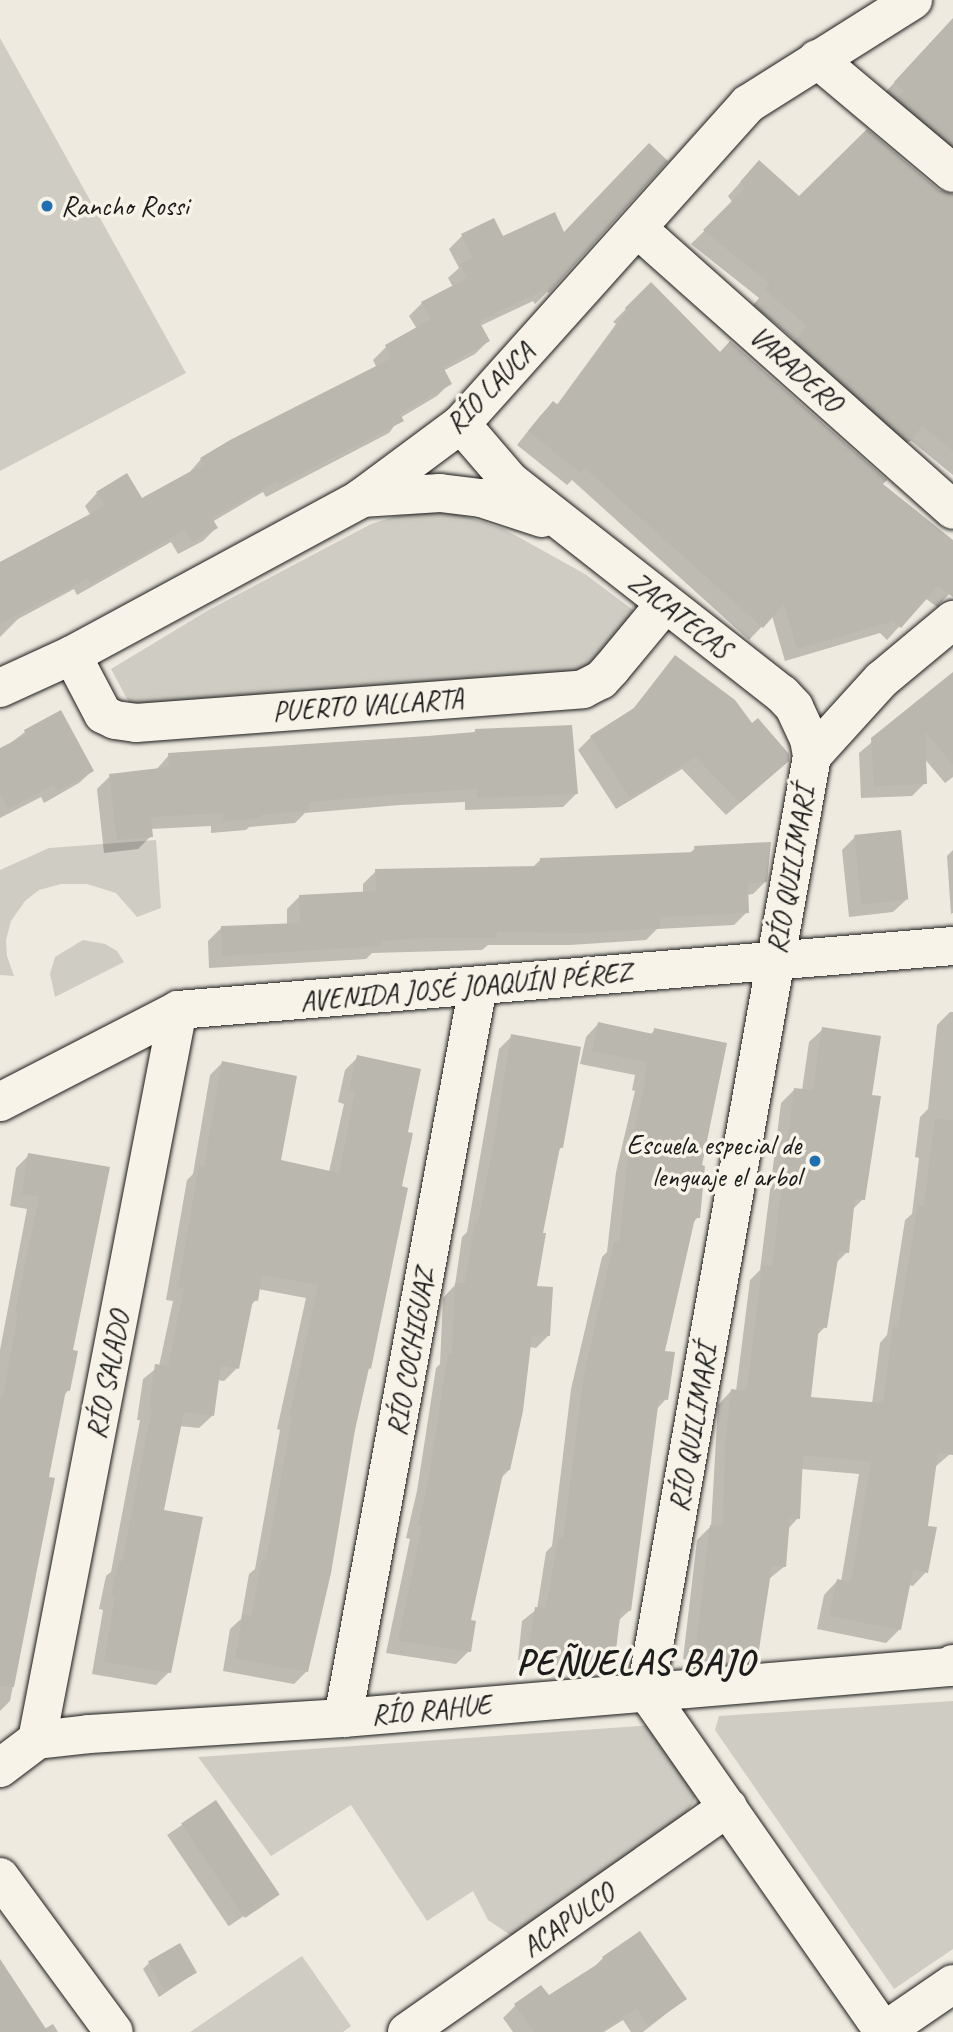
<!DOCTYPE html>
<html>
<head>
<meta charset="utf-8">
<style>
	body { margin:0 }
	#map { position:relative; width:953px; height:2032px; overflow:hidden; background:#eeeae0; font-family:Caveat,sans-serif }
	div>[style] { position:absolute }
	.green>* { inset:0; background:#cfccc3 }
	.shadow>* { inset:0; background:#0003; transform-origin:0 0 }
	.building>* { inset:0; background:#bab7af; transform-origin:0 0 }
	.roads { filter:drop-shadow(0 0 2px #1c1c1c) drop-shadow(0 0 2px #1c1c1c) }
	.minor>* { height:38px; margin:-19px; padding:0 19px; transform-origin:19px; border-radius:19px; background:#f7f3e8 }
	.major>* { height:38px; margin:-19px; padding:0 19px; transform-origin:19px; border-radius:19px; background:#f7f3e8 }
	.dots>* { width:19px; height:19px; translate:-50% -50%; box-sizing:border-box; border:4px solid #f7f3e8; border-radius:50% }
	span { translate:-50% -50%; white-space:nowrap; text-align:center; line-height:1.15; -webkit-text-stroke:7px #f7f3e8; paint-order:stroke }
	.poi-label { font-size:28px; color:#1c1c1c }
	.left { translate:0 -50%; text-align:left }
	.right { translate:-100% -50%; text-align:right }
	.street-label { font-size:28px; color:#1c1c1c }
	.district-label { font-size:35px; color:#1c1c1c; font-weight:700; letter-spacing:2px }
</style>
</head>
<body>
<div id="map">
	<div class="green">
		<i style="clip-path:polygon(0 38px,186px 373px,0 471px)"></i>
		<i style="clip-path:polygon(431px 512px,459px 514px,504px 529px,585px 574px,633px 610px,635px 617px,594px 677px,133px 710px,111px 669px,207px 611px,371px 524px,397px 516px)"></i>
		<i style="clip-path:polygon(156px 840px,161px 908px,137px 917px,116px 893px,87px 884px,61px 884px,39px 890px,25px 901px,11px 921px,6px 940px,7px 956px,14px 976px,0 975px,0 870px,49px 848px)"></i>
		<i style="clip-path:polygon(83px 940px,105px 944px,117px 951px,124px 962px,55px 997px,50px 974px,55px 957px)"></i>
		<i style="clip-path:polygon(953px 1701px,953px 1949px,894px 1989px,715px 1730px,719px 1716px)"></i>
		<i style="clip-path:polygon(654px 1725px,697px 1792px,694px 1802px,685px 1814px,512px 1936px,488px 1920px,473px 1891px,427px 1921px,351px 1805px,271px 1856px,198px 1757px)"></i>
		<i style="clip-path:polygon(302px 1956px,351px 2026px,343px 2032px,190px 2032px)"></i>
	</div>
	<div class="shadow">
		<i style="clip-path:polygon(953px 27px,953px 169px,882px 96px,936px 37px)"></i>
		<i style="clip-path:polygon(746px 176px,799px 199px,939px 192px,953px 196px,953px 475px,910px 440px,895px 454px,783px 354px,795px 340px,753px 305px,759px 298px,691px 244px,733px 203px,728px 196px)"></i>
		<i style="clip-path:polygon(462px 236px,502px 238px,549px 290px,535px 304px,533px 301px,480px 326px,488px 341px,475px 354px,443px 371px,450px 383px,437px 396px,400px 418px,389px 433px,266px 497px,263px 492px,212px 522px,216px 528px,203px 541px,178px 554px,171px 542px,77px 595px,74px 589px,18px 619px,0 637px,0 562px,91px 516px,85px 506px,97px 493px,142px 500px,189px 473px,201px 459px,377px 368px,373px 360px,386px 347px,417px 329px,409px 316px,422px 303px,453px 287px,448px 278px,459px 268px,449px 249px)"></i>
		<i style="clip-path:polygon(651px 284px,720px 354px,953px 542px,953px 590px,937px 607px,925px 598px,887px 640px,880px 633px,785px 661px,772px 616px,749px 640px,572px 480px,567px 485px,517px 445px,540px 416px,553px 403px,556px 406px,616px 324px,613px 322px)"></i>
		<i style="clip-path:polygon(675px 657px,774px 773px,726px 815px,682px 769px,616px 809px,578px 750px,591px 737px,629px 714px)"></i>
		<i style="clip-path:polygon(953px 674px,953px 777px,945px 783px,924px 758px,925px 783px,912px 796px,861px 798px,859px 753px)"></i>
		<i style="clip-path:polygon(475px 731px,576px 794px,563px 807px,465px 810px,465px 802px,400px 805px,305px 813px,295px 823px,249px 827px,246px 830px,211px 833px,211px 826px,150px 829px,151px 836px,138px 849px,104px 853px,97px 789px,110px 776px,156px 770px,169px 755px,472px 734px)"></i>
		<i style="clip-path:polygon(25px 732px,92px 771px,79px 783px,44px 803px,41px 797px,0 818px,0 751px)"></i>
		<i style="clip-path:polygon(855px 837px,906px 900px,893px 912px,849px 917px,842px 850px)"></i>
		<i style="clip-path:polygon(695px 848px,766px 881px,753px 894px,746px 895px,747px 912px,734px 925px,657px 929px,646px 940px,570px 945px,488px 945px,482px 950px,372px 953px,366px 959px,209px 968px,208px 941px,221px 928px,287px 926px,287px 909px,300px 896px,363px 893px,363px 884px,376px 871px,533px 867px,541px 859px,689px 854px)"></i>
		<i style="clip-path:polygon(953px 850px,953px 913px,951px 914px,947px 856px)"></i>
		<i style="clip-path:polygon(950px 1012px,953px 1012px,953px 1428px,950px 1454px,935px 1467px,926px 1527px,926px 1572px,913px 1586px,909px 1585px,900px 1629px,886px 1643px,817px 1629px,824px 1595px,837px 1581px,841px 1582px,859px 1474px,801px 1469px,798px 1518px,788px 1529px,785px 1566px,769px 1579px,756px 1655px,743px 1668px,683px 1659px,697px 1540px,711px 1526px,718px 1405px,731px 1391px,736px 1391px,750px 1280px,760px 1270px,781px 1103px,794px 1090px,802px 1090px,809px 1042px,823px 1029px,870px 1097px,863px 1199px,852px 1210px,847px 1252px,835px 1264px,825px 1327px,816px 1336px,809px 1398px,872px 1404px,880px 1343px,887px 1335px,905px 1220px,912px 1214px,919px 1158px,915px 1157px,920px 1117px,928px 1109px,937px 1025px)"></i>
		<i style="clip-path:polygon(598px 1024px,650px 1035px,655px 1030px,699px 1167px,698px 1217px,692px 1224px,663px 1352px,666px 1399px,656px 1410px,630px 1610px,617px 1622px,613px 1658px,600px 1670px,518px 1660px,522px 1621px,537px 1609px,546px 1552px,552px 1546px,571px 1389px,602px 1257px,607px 1252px,616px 1172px,635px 1091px,632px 1090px,635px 1075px,580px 1064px,586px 1037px)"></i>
		<i style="clip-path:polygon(512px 1036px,562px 1147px,558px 1151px,541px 1235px,535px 1288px,549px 1335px,536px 1348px,529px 1347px,509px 1470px,501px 1478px,469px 1622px,469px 1651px,456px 1664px,386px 1653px,410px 1539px,406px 1538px,417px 1491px,436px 1368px,440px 1364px,443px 1298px,455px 1285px,462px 1237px,467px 1232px,499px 1049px)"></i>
		<i style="clip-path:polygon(358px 1057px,406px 1134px,370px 1368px,366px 1371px,307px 1671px,294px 1684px,223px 1671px,230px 1629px,241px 1619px,249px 1574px,255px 1569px,280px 1430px,277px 1429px,306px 1298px,258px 1289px,256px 1300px,250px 1306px,237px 1368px,224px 1381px,217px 1380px,212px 1416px,199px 1428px,179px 1426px,162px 1511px,169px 1672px,156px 1685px,92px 1674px,103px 1610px,99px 1609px,106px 1576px,111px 1572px,140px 1420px,137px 1420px,143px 1379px,159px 1366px,173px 1301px,166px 1300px,187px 1180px,193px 1174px,210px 1075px,223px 1062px,279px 1162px,329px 1172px,344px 1104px,338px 1102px,345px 1070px)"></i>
		<i style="clip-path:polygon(29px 1155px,108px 1168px,71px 1352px,69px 1390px,63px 1396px,47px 1478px,53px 1480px,10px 1701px,0 1711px,0 1350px,27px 1209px,10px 1206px,16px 1168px)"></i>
		<i style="left:216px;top:1802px;width:110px;height:59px;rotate:56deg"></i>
		<i style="clip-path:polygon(603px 1958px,685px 1999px,643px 2032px,631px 2032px,623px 2020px,604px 2032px,513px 2032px,503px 2018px,516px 2005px,548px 1998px,589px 1972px)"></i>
		<i style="clip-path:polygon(0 1962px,44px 2029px,53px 2024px,58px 2032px,0 2032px)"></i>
		<i style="clip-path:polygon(149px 1963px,195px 1973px,159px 1997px,143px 1969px)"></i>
	</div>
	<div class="building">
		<i style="clip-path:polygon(953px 18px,953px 144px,898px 98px,904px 91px,894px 82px)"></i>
		<i style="clip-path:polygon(867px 129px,939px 190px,953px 194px,953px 451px,922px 426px,910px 442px,795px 340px,807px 326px,765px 290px,770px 284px,703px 230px,745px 188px,740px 182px,759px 160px,799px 196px)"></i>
		<i style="clip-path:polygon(649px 143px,668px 161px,550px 292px,548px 293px,546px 289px,479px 321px,490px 341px,443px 367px,452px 384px,400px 414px,404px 421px,279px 485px,277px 481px,212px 518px,218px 528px,192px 542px,185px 530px,91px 584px,88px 578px,0 624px,0 562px,105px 506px,96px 492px,127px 473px,142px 498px,204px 464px,200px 458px,230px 440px,392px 358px,385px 345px,431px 319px,421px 302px,467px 278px,460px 264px,473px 258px,461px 234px,494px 218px,503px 236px,555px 212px,564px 232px)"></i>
		<i style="clip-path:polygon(651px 282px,720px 352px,730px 341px,887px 480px,883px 484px,953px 540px,953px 597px,938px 586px,901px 628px,893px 621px,797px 649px,784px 604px,763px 628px,585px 468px,581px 473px,528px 431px,553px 401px,558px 405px,627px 311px,625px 308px)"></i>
		<i style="clip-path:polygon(675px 655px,735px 700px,752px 723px,758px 718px,789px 754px,789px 761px,740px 803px,696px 757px,630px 798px,590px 736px,634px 708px)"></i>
		<i style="clip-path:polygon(953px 672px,953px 765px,925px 731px,927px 784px,874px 786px,871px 738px)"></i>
		<i style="clip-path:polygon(61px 710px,94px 771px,58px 791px,54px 785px,8px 809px,0 793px,0 748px,26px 735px,24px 730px)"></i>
		<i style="clip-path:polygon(572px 725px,578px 794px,477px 798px,477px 789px,414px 793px,309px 802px,309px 811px,260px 815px,261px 818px,223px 821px,223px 813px,151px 817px,153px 837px,117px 840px,109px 774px,169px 767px,168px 753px,428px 736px,475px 732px,475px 729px)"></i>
		<i style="left:901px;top:830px;width:70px;height:47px;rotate:84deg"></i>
		<i style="clip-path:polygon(771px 842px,767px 882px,748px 883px,749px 913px,660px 917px,660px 928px,584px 933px,497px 932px,497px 938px,423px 938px,381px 941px,381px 946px,222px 956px,221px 926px,300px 923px,299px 895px,376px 891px,375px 869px,540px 866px,540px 858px,695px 852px,694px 846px)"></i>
		<i style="clip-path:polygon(598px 1022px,653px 1034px,654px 1028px,727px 1043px,702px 1165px,705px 1166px,700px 1218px,695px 1218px,665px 1351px,675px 1352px,668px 1400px,659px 1399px,631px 1611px,621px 1609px,615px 1658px,529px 1648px,535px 1607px,546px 1608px,558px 1538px,563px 1538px,584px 1375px,614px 1242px,619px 1243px,628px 1158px,646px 1078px,644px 1078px,647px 1062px,592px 1051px)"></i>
		<i style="clip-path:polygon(822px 1027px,881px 1036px,872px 1095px,881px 1096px,865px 1200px,855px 1199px,849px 1253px,839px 1252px,827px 1328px,819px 1327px,811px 1397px,883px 1403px,893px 1327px,898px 1328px,918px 1205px,924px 1206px,935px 1119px,953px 1120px,953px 1455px,938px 1453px,928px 1526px,937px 1527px,928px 1573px,913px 1570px,901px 1630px,829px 1616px,837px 1579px,851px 1582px,871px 1462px,803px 1455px,800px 1519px,790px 1518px,786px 1567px,772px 1566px,758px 1656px,696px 1646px,710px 1525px,723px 1526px,725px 1447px,731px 1389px,747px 1391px,762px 1265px,772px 1266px,794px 1088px,813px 1090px)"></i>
		<i style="clip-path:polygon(511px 1034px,581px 1047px,563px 1148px,560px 1147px,543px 1233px,546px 1233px,537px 1286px,553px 1287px,550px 1336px,532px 1335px,523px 1411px,510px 1470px,504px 1469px,471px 1620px,476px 1621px,471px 1652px,398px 1641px,422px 1526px,418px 1525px,429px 1477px,448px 1353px,452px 1354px,455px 1283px,465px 1283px,475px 1222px,478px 1223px,495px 1136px)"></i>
		<i style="clip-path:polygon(357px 1055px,421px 1069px,408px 1132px,413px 1133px,402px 1186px,408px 1188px,371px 1369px,369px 1368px,355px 1430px,331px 1573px,308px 1672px,235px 1658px,243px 1614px,251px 1616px,262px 1560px,266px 1560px,292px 1417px,289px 1417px,318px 1285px,262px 1275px,258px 1301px,253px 1300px,239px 1369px,221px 1365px,214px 1416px,184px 1412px,164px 1510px,203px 1517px,171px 1673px,104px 1662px,115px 1597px,111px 1596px,119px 1561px,122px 1562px,152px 1408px,149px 1407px,155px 1364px,168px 1366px,184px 1288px,178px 1287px,199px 1165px,204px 1166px,222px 1061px,297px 1076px,281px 1160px,339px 1173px,355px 1091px,349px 1090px)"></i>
		<i style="clip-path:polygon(28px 1153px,110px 1167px,73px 1350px,78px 1351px,70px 1391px,66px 1390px,49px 1477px,55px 1478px,14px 1687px,0 1686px,0 1397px,3px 1397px,18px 1314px,15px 1313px,39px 1197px,22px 1194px)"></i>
		<i style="left:216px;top:1800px;width:114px;height:42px;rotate:56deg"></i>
		<i style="clip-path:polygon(640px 1931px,687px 1999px,648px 2026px,637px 2008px,600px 2032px,534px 2032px,514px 2004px,541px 1985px,549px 1995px,604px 1960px,602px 1957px)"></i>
		<i style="left:180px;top:1943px;width:34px;height:37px;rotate:60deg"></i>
		<i style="clip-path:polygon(0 1959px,48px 2032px,0 2032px)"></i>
	</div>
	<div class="roads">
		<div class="minor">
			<i style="left:817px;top:59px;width:177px;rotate:40deg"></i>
			<i style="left:638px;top:229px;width:422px;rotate:41.7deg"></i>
			<i style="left:461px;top:424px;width:75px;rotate:49.3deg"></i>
			<i style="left:510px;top:481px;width:345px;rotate:38.1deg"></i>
			<i style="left:782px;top:694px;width:18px;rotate:47deg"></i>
			<i style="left:794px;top:707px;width:35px;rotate:65deg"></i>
			<i style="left:809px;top:739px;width:17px;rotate:80deg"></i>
			<i style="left:812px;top:756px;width:950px;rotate:100.07deg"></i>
			<i style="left:646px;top:1691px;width:416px;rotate:55.1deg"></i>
			<i style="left:361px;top:498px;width:79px;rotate:-3.6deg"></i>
			<i style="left:440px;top:493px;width:41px;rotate:7deg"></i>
			<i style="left:481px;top:498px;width:64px;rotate:18.2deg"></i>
			<i style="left:72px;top:655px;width:67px;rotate:62.3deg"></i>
			<i style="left:103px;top:714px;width:13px;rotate:27deg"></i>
			<i style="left:115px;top:720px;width:21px;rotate:8deg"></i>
			<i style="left:136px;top:723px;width:448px;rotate:-4.3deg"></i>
			<i style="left:583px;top:689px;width:20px;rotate:-27deg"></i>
			<i style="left:601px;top:680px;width:15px;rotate:-48deg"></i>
			<i style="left:611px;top:669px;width:85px;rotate:-50.3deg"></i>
			<i style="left:0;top:688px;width:79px;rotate:-24.6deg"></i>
			<i style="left:72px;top:655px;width:328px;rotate:-28.4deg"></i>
			<i style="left:360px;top:499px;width:126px;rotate:-36.6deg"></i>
			<i style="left:461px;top:424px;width:430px;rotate:-48.1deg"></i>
			<i style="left:748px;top:104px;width:195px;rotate:-32.2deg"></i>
			<i style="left:812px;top:756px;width:103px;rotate:-47.8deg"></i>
			<i style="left:881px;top:680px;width:94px;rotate:-39.8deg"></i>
			<i style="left:343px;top:1718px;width:744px;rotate:-79.55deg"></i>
			<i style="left:37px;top:1740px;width:743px;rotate:-79.07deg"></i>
			<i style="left:0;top:1768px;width:46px;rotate:-37.1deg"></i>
			<i style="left:37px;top:1740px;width:52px;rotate:-6.6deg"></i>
			<i style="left:89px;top:1734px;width:255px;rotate:-3.6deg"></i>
			<i style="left:343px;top:1718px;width:608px;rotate:-4.81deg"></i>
			<i style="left:949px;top:1667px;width:5px;rotate:-37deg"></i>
			<i style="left:0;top:1877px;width:192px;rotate:53.7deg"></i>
			<i style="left:407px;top:2032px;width:392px;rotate:-35deg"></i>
			<i style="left:883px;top:2032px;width:85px;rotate:-34.4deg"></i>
		</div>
		<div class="major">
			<i style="left:0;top:1102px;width:200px;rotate:-27.3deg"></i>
			<i style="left:178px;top:1010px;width:778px;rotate:-4.72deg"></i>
		</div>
	</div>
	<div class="dots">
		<i style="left:47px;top:206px;background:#1f6fb2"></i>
		<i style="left:815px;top:1161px;background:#1f6fb2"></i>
	</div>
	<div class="poi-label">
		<span class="left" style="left:61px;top:206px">Rancho Rossi</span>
		<span class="right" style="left:801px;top:1161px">Escuela especial de<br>lenguaje el arbol</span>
	</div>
	<div class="street-label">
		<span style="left:796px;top:369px;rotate:42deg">VARADERO</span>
		<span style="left:490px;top:388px;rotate:-46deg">RÍO LAUCA</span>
		<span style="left:680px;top:615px;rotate:38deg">ZACATECAS</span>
		<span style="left:368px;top:705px;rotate:-4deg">PUERTO VALLARTA</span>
		<span style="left:791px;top:870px;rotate:-80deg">RÍO QUILIMARÍ</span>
		<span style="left:466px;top:987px;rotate:-5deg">AVENIDA JOSÉ JOAQUÍN PÉREZ</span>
		<span style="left:411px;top:1352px;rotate:-80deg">RÍO COCHIGUAZ</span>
		<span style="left:108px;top:1375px;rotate:-79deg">RÍO SALADO</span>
		<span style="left:693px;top:1428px;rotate:-80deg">RÍO QUILIMARÍ</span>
		<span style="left:431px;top:1710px;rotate:-5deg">RÍO RAHUE</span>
		<span style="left:568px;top:1920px;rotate:-35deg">ACAPULCO</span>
	</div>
	<div class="district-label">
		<span style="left:636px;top:1663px">PEÑUELAS BAJO</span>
	</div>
</div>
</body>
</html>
